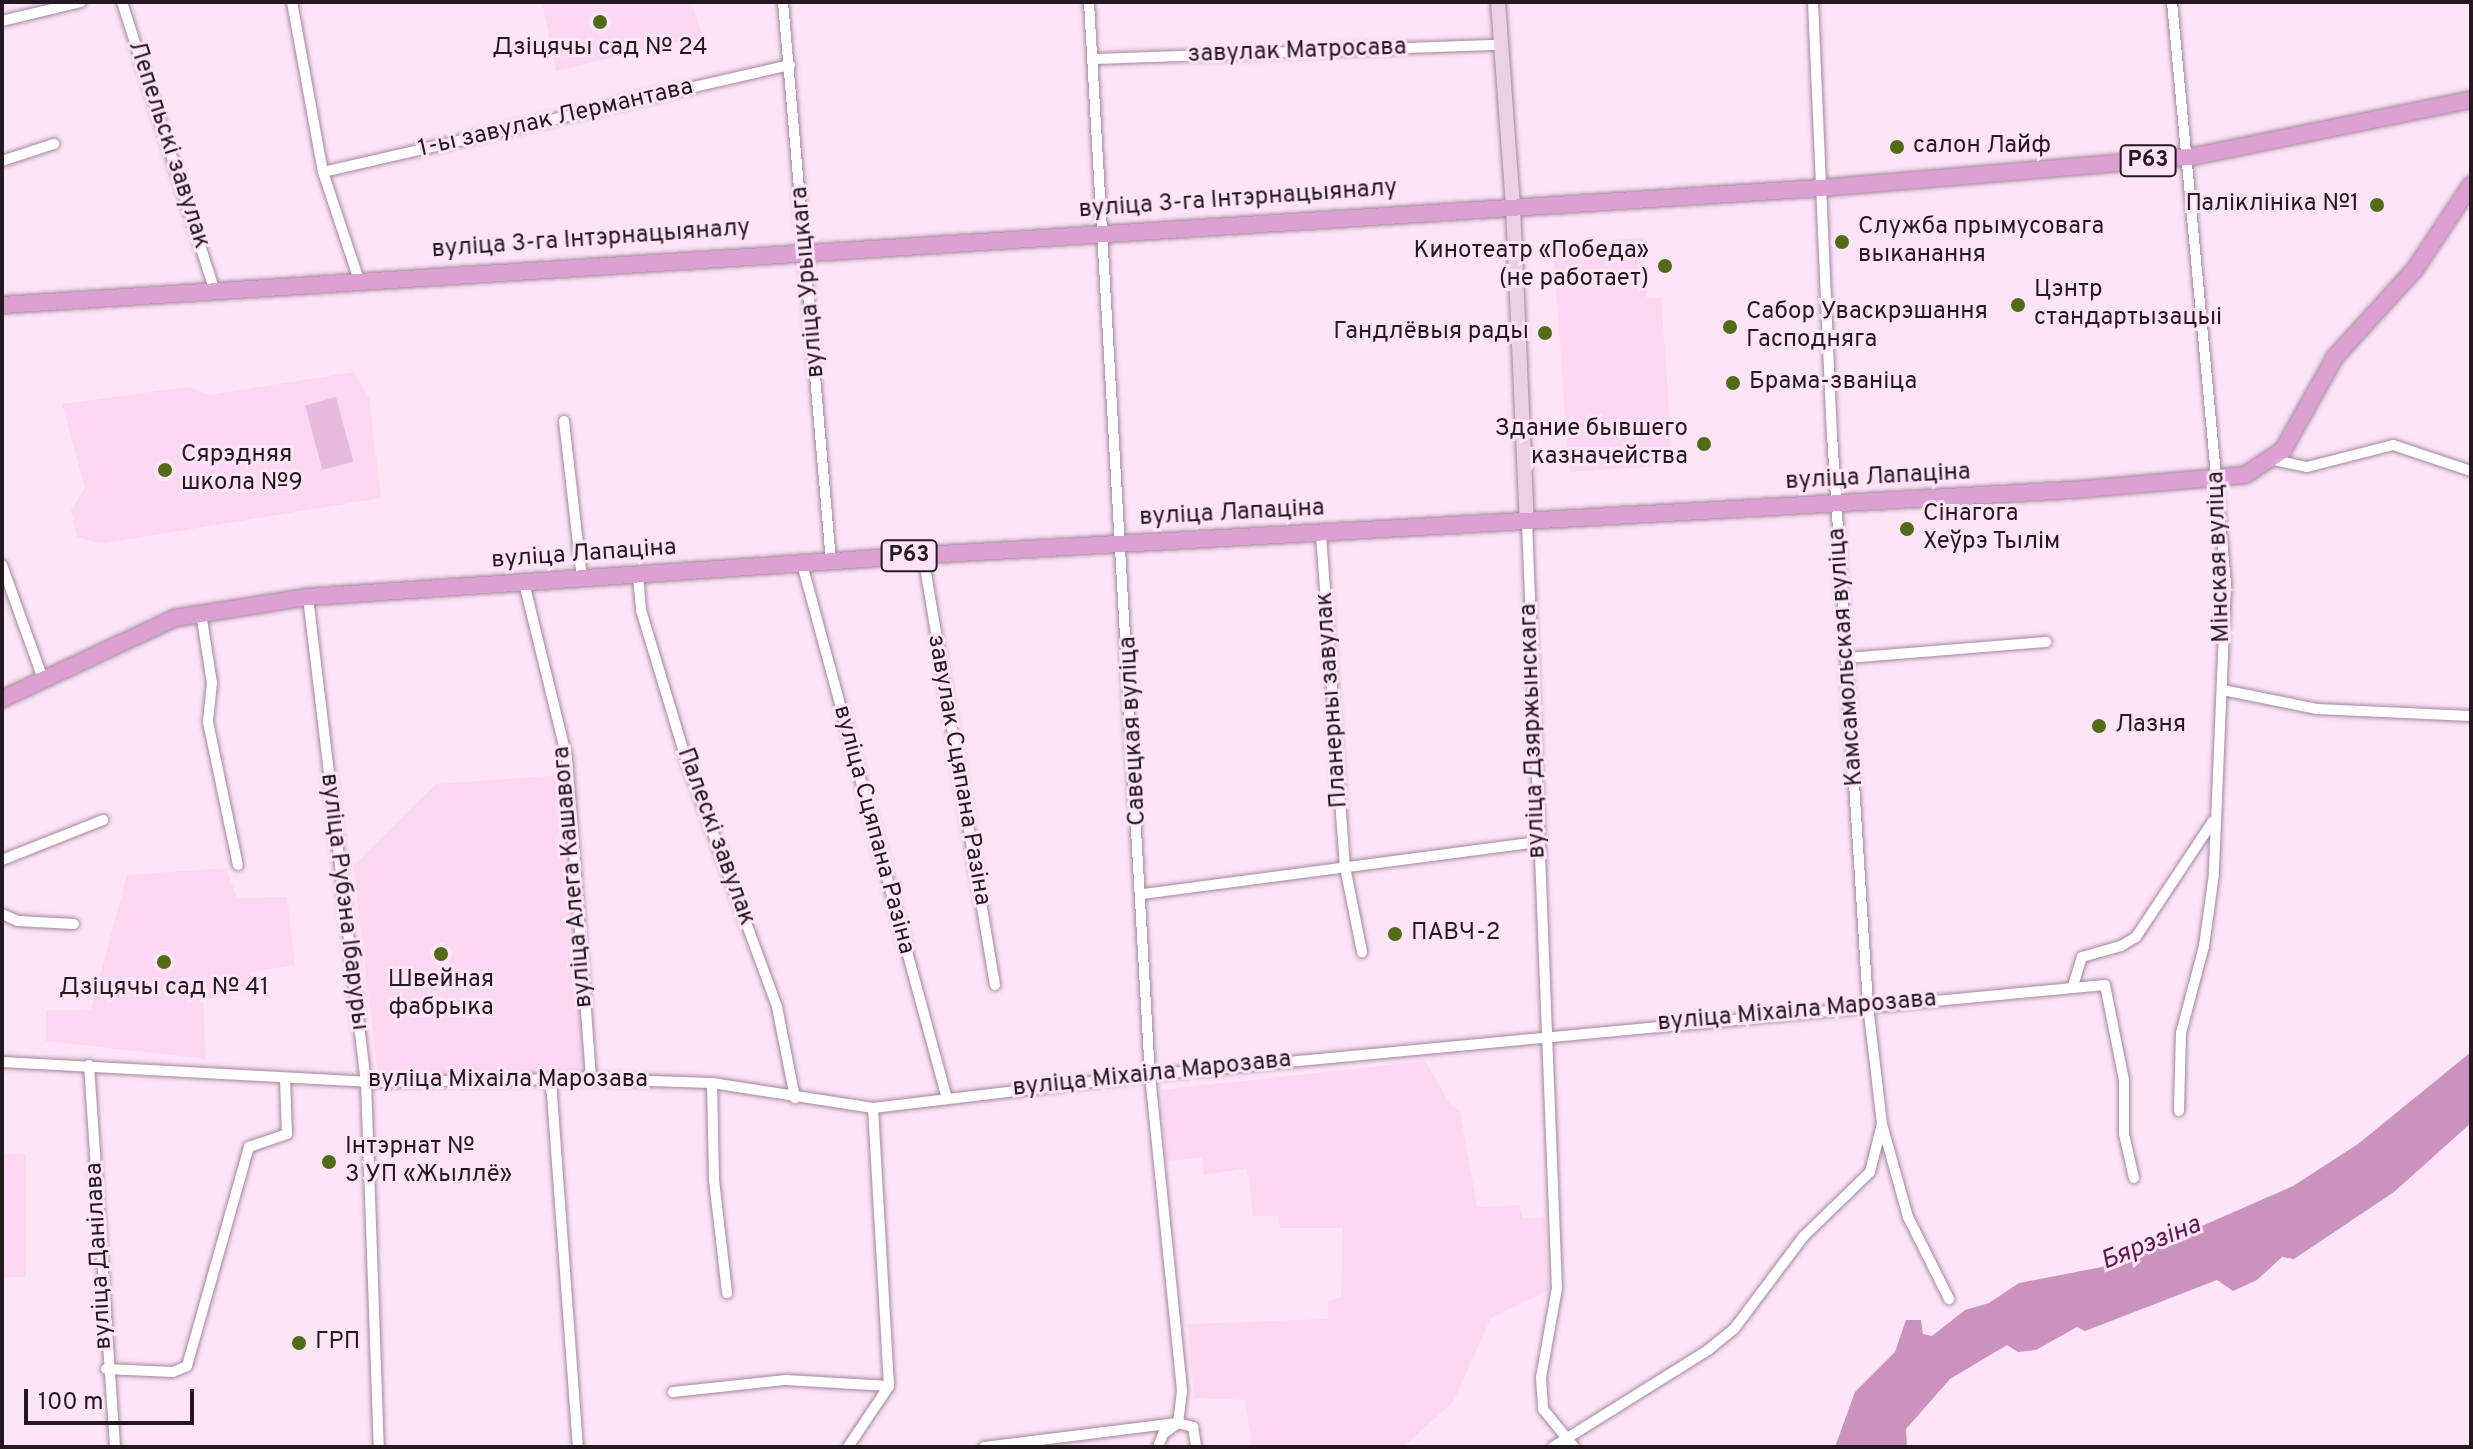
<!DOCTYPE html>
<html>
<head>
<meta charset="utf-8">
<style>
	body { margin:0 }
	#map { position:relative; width:2473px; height:1449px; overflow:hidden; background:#fde4f7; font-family:Overpass,sans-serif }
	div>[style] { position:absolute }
	.built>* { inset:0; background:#fcd7f3; transform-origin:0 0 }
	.green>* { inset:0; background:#e8bbde; transform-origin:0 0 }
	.water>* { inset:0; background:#cb92bf }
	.roads { filter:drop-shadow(0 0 2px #a3889d) drop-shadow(0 0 2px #a3889d) }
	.street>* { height:10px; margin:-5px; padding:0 5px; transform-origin:5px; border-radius:5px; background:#fff }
	.secondary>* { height:14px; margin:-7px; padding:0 7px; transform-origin:7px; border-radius:7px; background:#eecfe8 }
	.primary>* { height:16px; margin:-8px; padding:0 8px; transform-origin:8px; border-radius:8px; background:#dca0d2 }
	.dots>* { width:22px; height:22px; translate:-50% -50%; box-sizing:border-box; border:4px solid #fde4f7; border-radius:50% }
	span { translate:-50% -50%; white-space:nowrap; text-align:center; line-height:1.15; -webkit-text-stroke:6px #fde4f7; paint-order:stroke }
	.shield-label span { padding:2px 6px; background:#fde4f7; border:2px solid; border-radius:6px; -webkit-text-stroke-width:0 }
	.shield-label { font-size:22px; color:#241921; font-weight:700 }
	.poi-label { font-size:24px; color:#241921 }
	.left { translate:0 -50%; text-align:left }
	.right { translate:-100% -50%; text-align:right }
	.street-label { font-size:24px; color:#241921 }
	.water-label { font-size:26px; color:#5b1851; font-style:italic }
	.frame { position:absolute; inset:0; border:4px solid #241921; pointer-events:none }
	.scale { position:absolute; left:24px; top:1389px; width:170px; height:36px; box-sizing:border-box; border:4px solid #241921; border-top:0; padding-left:10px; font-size:24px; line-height:28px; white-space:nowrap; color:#241921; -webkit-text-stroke:6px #fde4f7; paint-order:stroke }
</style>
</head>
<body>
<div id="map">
	<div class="built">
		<i style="clip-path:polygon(542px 2px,691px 2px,703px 36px,556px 71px)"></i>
		<i style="clip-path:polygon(1643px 238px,1647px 298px,1661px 297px,1673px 465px,1569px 472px,1553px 244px)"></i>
		<i style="clip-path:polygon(354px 372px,369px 398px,381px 498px,100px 544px,77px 537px,71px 510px,85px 488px,62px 404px,188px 387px,208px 395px)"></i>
		<i style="clip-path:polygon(561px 775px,568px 794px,586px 1072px,385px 1077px,377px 1069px,353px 866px,436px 784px)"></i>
		<i style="clip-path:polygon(226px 868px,237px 898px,287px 897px,295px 965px,250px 972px,250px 992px,203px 1000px,206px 1059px,46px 1041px,46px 1010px,91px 1010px,127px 875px)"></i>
		<i style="clip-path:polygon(1425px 1061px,1450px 1104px,1460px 1111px,1477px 1207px,1519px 1205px,1522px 1218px,1545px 1218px,1549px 1290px,1491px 1318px,1453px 1402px,1403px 1447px,1252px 1447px,1245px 1400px,1194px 1398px,1188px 1324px,1328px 1319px,1328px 1301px,1341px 1297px,1343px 1228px,1280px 1228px,1279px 1216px,1253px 1216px,1247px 1168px,1204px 1175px,1202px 1158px,1166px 1161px,1161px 1090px)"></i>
		<i style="left:2px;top:1154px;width:24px;height:123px"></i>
	</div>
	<div class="green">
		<i style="left:336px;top:397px;width:67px;height:32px;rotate:75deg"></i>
	</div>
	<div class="water">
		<i style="clip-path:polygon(2471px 1052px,2471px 1123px,2394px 1192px,2294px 1259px,2282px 1257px,2257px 1280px,2233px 1291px,2217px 1280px,2085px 1331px,2077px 1327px,2036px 1350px,2018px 1352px,2007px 1345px,1950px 1379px,1906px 1429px,1907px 1447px,1835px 1447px,1855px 1392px,1895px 1352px,1906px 1320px,1921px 1320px,1923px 1334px,1932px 1336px,1965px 1310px,1989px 1303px,2019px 1283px,2102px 1267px,2118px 1254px,2179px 1236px,2293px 1186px,2358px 1144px)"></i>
	</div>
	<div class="roads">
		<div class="street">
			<i style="left:122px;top:2px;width:301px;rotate:72.2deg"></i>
			<i style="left:292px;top:2px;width:173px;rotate:79.7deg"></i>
			<i style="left:323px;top:172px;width:114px;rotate:71.6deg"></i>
			<i style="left:783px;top:2px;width:562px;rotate:85.1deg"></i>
			<i style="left:1089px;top:2px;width:1075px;rotate:86.75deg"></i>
			<i style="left:1150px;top:1075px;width:318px;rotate:84.2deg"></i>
			<i style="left:1182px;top:1391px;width:32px;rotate:97deg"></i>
			<i style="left:1178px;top:1423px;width:16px;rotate:15deg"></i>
			<i style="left:1193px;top:1427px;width:20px;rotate:81deg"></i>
			<i style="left:1813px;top:2px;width:432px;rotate:87.5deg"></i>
			<i style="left:1832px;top:434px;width:572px;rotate:86.39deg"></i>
			<i style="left:1868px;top:1005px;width:120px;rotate:83.3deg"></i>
			<i style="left:1882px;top:1124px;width:97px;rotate:74.4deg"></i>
			<i style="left:1908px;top:1217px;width:92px;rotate:63.4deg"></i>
			<i style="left:2172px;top:2px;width:584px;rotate:84.69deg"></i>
			<i style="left:2226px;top:583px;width:291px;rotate:92.4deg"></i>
			<i style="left:2214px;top:874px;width:73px;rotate:97.9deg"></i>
			<i style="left:2204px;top:946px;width:90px;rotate:104.8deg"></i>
			<i style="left:2181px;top:1033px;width:78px;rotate:91.5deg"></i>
			<i style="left:2px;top:21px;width:81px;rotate:-13.5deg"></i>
			<i style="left:1093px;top:59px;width:408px;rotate:-2deg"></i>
			<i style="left:2px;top:161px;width:55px;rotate:-18.1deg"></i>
			<i style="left:323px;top:172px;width:479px;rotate:-12.9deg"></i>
			<i style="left:564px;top:421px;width:159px;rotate:83.5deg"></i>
			<i style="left:2274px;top:460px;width:34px;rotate:12deg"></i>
			<i style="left:2307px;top:467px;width:89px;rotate:-14.3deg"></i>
			<i style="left:2393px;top:445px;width:82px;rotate:18.4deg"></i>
			<i style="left:1527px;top:522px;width:767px;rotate:87.76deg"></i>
			<i style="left:1557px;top:1288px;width:91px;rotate:100.1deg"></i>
			<i style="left:1541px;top:1378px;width:31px;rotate:86deg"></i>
			<i style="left:1543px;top:1409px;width:49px;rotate:50.8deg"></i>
			<i style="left:1321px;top:534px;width:334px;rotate:85.9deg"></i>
			<i style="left:1345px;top:867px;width:87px;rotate:78.7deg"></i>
			<i style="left:923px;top:555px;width:436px;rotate:80.5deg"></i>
			<i style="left:802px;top:564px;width:550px;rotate:74.83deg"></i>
			<i style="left:2px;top:565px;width:121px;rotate:70.2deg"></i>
			<i style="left:638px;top:575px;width:35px;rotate:85deg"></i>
			<i style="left:641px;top:610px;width:159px;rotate:73.2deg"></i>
			<i style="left:687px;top:762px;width:261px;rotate:69.8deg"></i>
			<i style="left:777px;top:1007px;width:93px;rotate:78.8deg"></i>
			<i style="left:524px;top:583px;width:180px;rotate:76.2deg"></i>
			<i style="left:567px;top:758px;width:322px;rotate:85.7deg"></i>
			<i style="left:308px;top:597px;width:488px;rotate:83.2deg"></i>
			<i style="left:366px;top:1082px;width:365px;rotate:88deg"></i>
			<i style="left:201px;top:613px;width:71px;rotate:81.1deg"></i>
			<i style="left:212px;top:683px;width:39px;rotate:96deg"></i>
			<i style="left:208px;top:722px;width:146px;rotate:78.2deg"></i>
			<i style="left:1846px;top:658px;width:201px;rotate:-4.6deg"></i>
			<i style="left:2223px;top:690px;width:96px;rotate:11.4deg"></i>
			<i style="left:2317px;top:709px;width:154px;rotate:2.6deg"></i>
			<i style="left:2px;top:860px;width:109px;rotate:-21.6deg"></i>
			<i style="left:1143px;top:894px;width:397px;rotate:-7.5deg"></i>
			<i style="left:2px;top:914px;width:17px;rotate:24deg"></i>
			<i style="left:18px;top:921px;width:56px;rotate:3.1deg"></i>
			<i style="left:2073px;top:986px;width:30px;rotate:-73deg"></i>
			<i style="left:2082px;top:957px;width:41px;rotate:-15.8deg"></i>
			<i style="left:2121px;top:946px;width:17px;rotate:-31deg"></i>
			<i style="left:2136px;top:937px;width:139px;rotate:-56.4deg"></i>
			<i style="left:2px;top:1062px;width:365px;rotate:3.1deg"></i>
			<i style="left:366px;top:1082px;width:225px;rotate:-0.8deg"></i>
			<i style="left:591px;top:1079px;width:121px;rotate:1.9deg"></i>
			<i style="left:712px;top:1083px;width:163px;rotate:8.8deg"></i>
			<i style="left:873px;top:1108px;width:279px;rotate:-6.8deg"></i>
			<i style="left:1150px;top:1075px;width:959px;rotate:-5.38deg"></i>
			<i style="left:2105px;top:985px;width:97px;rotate:78.7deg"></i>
			<i style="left:2124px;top:1080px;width:54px;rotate:90deg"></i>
			<i style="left:2124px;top:1134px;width:45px;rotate:77.2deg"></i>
			<i style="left:89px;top:1065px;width:383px;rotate:86.1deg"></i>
			<i style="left:551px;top:1081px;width:367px;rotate:85.8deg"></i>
			<i style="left:712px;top:1083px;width:97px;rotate:88.8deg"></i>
			<i style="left:714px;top:1180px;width:114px;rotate:83.4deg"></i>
			<i style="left:106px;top:1369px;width:67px;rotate:2.6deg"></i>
			<i style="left:173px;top:1372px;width:15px;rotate:-23deg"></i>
			<i style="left:187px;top:1366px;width:228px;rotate:-74.2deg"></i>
			<i style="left:249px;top:1147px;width:40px;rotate:-18.9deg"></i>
			<i style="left:287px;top:1134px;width:55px;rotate:-92.1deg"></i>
			<i style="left:673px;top:1392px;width:114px;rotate:-6.1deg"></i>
			<i style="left:786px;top:1380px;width:103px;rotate:3.3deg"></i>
			<i style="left:848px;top:1447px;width:73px;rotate:-56.1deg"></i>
			<i style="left:889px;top:1386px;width:278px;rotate:-93.3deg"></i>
			<i style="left:984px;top:1447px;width:195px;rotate:-7.1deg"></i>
			<i style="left:1158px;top:1447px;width:14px;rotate:-69deg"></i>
			<i style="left:1163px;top:1434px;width:17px;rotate:-36deg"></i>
			<i style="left:1553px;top:1447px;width:183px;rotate:-32deg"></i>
			<i style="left:1708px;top:1350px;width:33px;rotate:-39deg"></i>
			<i style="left:1734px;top:1329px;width:115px;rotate:-53.1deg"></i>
			<i style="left:1803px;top:1237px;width:93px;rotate:-44.1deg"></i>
			<i style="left:1870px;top:1172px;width:49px;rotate:-76deg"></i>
		</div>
		<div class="secondary">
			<i style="left:1498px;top:2px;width:205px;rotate:85.8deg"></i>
			<i style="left:1513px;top:206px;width:316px;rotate:87.5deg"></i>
		</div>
		<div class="primary">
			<i style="left:2px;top:305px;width:1822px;rotate:-3.68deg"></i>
			<i style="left:1820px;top:188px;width:371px;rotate:-4.8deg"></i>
			<i style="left:2190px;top:157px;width:287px;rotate:-11.5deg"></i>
			<i style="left:2px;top:699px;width:191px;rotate:-25.1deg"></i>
			<i style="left:175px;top:618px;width:135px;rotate:-9deg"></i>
			<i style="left:308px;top:597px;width:616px;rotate:-3.91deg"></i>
			<i style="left:923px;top:555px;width:1152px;rotate:-3.24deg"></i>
			<i style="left:2073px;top:490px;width:173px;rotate:-5deg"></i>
			<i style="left:2245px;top:475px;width:45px;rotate:-33.3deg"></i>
			<i style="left:2283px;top:450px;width:107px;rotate:-60.8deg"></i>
			<i style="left:2335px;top:357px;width:119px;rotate:-47.7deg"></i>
			<i style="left:2415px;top:269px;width:101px;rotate:-56.3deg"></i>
		</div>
	</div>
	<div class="dots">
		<i style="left:600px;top:22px;background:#536a19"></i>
		<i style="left:1897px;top:147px;background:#536a19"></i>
		<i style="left:2377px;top:205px;background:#536a19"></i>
		<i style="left:1842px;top:242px;background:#536a19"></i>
		<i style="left:1665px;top:266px;background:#536a19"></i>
		<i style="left:2018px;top:305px;background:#536a19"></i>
		<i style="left:1730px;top:327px;background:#536a19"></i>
		<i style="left:1545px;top:333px;background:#536a19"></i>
		<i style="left:1733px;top:383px;background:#536a19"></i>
		<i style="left:1704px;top:444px;background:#536a19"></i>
		<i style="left:165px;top:470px;background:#536a19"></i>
		<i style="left:1907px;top:529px;background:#536a19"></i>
		<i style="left:2099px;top:726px;background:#536a19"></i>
		<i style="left:1395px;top:934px;background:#536a19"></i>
		<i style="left:441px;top:954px;background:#536a19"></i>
		<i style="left:164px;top:962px;background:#536a19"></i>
		<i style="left:329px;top:1162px;background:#536a19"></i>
		<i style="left:299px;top:1343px;background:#536a19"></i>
	</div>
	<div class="shield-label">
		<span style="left:2148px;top:161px">Р63</span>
		<span style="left:909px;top:556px">Р63</span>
	</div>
	<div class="poi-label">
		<span style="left:600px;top:49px">Дзіцячы сад № 24</span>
		<span class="left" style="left:1913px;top:147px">салон Лайф</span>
		<span class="right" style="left:2359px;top:205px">Паліклініка №1</span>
		<span class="left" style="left:1858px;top:242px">Служба прымусовага<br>выканання</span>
		<span class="right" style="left:1649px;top:266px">Кинотеатр «Победа»<br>(не работает)</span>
		<span class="left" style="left:2034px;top:305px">Цэнтр<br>стандартызацыі</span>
		<span class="left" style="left:1746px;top:327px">Сабор Уваскрэшання<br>Гасподняга</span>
		<span class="right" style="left:1529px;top:333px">Гандлёвыя рады</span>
		<span class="left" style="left:1749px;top:383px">Брама-званіца</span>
		<span class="right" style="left:1688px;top:444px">Здание бывшего<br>казначейства</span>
		<span class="left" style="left:181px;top:470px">Сярэдняя<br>школа №9</span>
		<span class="left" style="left:1923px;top:529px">Сінагога<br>Хеўрэ Тылім</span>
		<span class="left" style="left:2115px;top:726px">Лазня</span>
		<span class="left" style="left:1411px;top:934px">ПАВЧ-2</span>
		<span style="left:441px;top:995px">Швейная<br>фабрыка</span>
		<span style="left:164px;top:989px">Дзіцячы сад № 41</span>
		<span class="left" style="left:345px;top:1162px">Інтэрнат №<br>3 УП «Жыллё»</span>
		<span class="left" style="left:315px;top:1343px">ГРП</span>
	</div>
	<div class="street-label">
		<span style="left:1297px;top:52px;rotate:-2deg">завулак Матросава</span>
		<span style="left:556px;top:119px;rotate:-13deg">1-ы завулак Лермантава</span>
		<span style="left:168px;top:145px;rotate:72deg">Лепельскі завулак</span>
		<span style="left:1238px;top:200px;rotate:-4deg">вуліца 3-га Інтэрнацыяналу</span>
		<span style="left:591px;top:240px;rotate:-4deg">вуліца 3-га Інтэрнацыяналу</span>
		<span style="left:809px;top:282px;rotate:-95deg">вуліца Урыцкага</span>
		<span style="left:1878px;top:478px;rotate:-3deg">вуліца Лапаціна</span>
		<span style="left:1232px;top:514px;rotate:-3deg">вуліца Лапаціна</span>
		<span style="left:584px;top:555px;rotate:-4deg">вуліца Лапаціна</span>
		<span style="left:2220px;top:557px;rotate:-92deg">Мінская вуліца</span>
		<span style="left:1847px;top:657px;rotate:-94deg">Камсамольская вуліца</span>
		<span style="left:1333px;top:700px;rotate:-94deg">Планерны завулак</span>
		<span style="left:1134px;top:731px;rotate:-93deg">Савецкая вуліца</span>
		<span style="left:1534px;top:731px;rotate:-92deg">вуліца Дзяржынскага</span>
		<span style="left:958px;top:770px;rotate:80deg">завулак Сцяпана Разіна</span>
		<span style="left:873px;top:830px;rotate:75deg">вуліца Сцяпана Разіна</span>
		<span style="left:715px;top:837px;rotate:70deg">Палескі завулак</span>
		<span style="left:574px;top:877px;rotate:-95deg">вуліца Алега Кашавога</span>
		<span style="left:343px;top:902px;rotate:83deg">вуліца Рубэна Ібаруры</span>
		<span style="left:1797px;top:1012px;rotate:-5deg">вуліца Міхаіла Марозава</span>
		<span style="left:1152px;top:1075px;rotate:-6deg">вуліца Міхаіла Марозава</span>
		<span style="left:508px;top:1081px">вуліца Міхаіла Марозава</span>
		<span style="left:100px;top:1256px;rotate:-93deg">вуліца Данілава</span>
	</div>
	<div class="water-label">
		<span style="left:2151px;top:1244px;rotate:-22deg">Бярэзіна</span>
	</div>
	<div class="frame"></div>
	<div class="scale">100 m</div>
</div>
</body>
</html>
